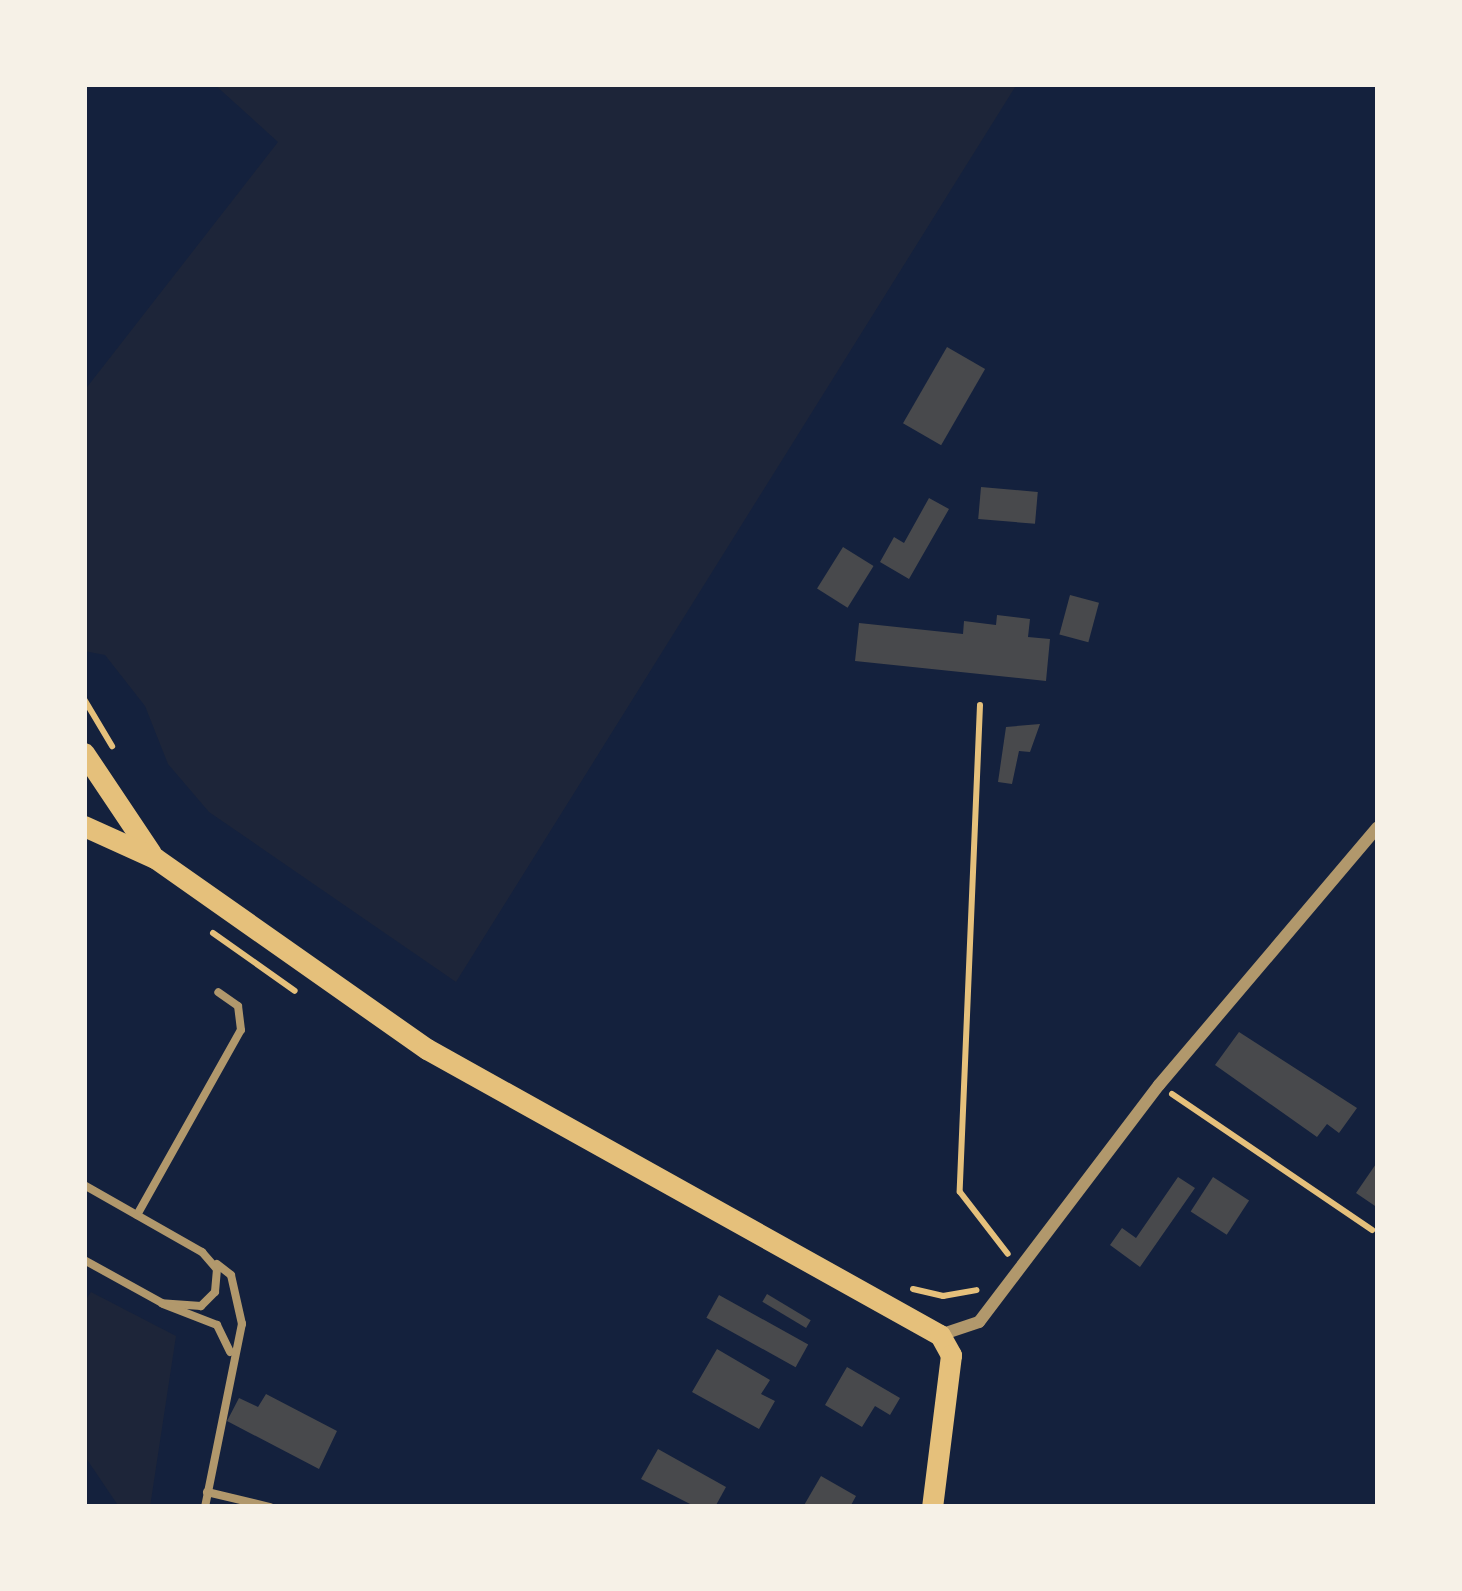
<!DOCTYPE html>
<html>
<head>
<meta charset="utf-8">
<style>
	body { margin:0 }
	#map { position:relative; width:1462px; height:1591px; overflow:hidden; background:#14213d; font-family:"Fira Sans",sans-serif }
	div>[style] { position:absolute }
	.green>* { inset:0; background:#1d2539 }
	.building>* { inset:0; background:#48494c; transform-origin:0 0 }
	.path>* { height:6px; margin:-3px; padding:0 3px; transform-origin:3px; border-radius:3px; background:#e5c07b }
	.service>* { height:8px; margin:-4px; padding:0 4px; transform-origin:4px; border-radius:4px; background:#b1986c }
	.minor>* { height:12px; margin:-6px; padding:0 6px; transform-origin:6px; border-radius:6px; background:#b1986c }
	.secondary>* { height:21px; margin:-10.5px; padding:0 10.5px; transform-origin:10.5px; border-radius:10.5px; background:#e5c07b }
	span { translate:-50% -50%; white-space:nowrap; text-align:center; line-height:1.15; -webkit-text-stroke:9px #f6f1e7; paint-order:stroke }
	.frame { position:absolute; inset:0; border:87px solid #f6f1e7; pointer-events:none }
</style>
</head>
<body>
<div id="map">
	<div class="green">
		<i style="clip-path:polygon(214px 84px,1017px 84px,456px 982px,209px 812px,168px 764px,145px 706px,105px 655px,84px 651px,84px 391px,278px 142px)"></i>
		<i style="clip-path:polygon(91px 1292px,176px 1336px,150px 1507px,119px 1507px,84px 1455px,84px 1302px)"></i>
	</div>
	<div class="building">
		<i style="left:947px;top:347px;width:44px;height:88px;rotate:30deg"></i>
		<i style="left:981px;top:487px;width:57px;height:32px;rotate:5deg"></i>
		<i style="clip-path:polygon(929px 498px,949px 509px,909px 579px,880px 562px,894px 537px,904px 543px)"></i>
		<i style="left:843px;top:547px;width:36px;height:49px;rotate:32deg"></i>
		<i style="left:1070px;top:595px;width:30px;height:41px;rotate:15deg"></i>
		<i style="clip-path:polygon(997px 615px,1030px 619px,1028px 637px,1050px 639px,1046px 681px,855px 661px,859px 623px,963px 634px,964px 621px,996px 625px)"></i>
		<i style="clip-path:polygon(1040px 724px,1030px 752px,1019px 751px,1012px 784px,998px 782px,1006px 727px)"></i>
		<i style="clip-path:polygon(1239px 1032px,1357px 1108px,1339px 1133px,1327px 1124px,1317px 1137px,1215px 1065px)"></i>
		<i style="clip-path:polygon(1378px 1161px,1378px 1208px,1356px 1193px)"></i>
		<i style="clip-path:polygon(1178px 1177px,1195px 1188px,1140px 1267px,1110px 1245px,1122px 1228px,1136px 1238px)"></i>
		<i style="left:1213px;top:1177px;width:43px;height:41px;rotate:33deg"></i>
		<i style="left:767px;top:1294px;width:51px;height:9px;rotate:31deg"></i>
		<i style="left:719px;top:1295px;width:102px;height:26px;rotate:29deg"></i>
		<i style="clip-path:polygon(717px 1349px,770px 1380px,761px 1394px,775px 1401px,759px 1429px,692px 1392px)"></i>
		<i style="clip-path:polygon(847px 1367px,900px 1398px,890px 1415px,875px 1406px,862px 1427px,825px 1405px)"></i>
		<i style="clip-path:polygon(266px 1394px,337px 1431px,319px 1469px,227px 1421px,239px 1398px,258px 1407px)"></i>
		<i style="clip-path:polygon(658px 1449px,726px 1487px,715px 1507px,696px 1507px,641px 1479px)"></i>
		<i style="clip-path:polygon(821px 1476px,856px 1496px,850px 1507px,803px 1507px)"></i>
	</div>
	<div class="path">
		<i style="left:84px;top:699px;width:55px;rotate:59.2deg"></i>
		<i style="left:980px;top:705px;width:487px;rotate:92.4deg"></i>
		<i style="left:960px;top:1192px;width:78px;rotate:52.3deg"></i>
		<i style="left:213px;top:933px;width:100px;rotate:35.3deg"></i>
		<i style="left:1172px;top:1094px;width:242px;rotate:34.2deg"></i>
		<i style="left:913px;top:1289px;width:31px;rotate:13deg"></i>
		<i style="left:943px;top:1296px;width:34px;rotate:-10deg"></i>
	</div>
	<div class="service">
		<i style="left:84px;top:1185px;width:136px;rotate:29.6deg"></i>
		<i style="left:202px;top:1252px;width:23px;rotate:49deg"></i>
		<i style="left:217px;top:1269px;width:23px;rotate:95deg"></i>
		<i style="left:215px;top:1292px;width:20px;rotate:135deg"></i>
		<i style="left:201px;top:1306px;width:39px;rotate:-176deg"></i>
		<i style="left:162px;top:1303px;width:89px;rotate:-151.1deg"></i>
		<i style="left:137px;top:1215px;width:212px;rotate:-60.7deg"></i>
		<i style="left:241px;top:1030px;width:24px;rotate:-97deg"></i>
		<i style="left:238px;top:1006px;width:24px;rotate:-145deg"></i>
		<i style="left:163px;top:1304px;width:58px;rotate:21.3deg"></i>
		<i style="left:217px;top:1325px;width:30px;rotate:64deg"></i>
		<i style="left:207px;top:1492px;width:65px;rotate:13.4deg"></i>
		<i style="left:205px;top:1507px;width:187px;rotate:-78.6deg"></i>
		<i style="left:242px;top:1324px;width:50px;rotate:-102.7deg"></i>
		<i style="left:231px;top:1275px;width:18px;rotate:-142deg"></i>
	</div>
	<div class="minor">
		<i style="left:940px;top:1335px;width:41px;rotate:-18.4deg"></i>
		<i style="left:979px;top:1322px;width:298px;rotate:-52.8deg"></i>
		<i style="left:1159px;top:1085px;width:338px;rotate:-49.7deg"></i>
	</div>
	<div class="secondary">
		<i style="left:84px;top:753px;width:120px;rotate:56.2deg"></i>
		<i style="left:84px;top:826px;width:78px;rotate:24.3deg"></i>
		<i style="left:155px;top:858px;width:332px;rotate:35.1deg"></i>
		<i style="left:427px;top:1049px;width:587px;rotate:29.14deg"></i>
		<i style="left:940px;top:1335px;width:23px;rotate:61deg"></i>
		<i style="left:951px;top:1355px;width:153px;rotate:97.1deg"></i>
	</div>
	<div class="frame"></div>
</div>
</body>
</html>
